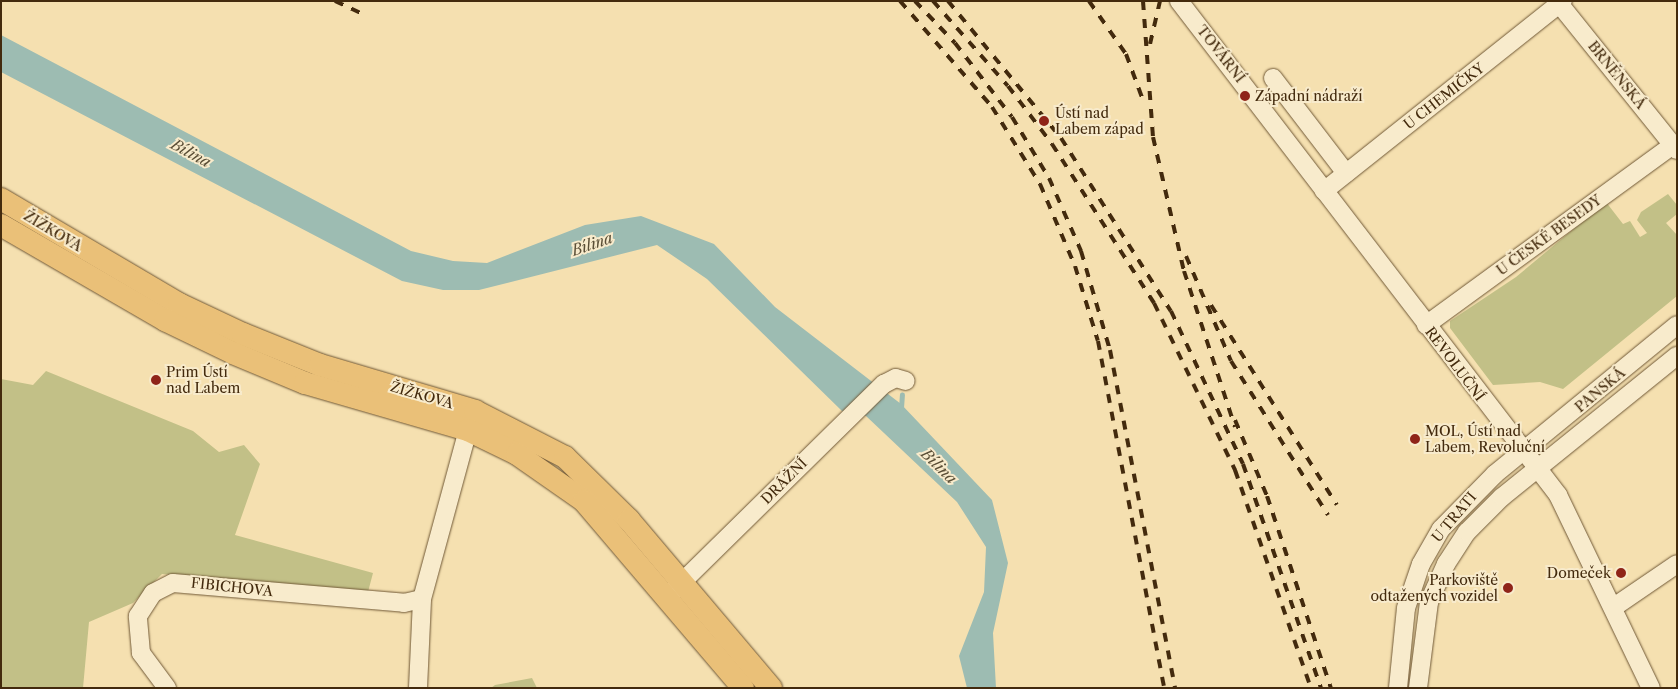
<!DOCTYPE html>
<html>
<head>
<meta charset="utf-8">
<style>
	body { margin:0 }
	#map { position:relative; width:1678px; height:689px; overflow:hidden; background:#f5e0b0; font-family:"Libre Caslon Text",serif }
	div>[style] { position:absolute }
	.green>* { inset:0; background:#c2c087 }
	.water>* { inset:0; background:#9dbcb2 }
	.stream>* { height:4.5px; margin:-2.25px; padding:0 2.25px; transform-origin:2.25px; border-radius:2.25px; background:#9dbcb2 }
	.roads { filter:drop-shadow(0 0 1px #705836) drop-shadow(0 0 1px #705836) }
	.minor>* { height:18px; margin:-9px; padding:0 9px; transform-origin:9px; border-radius:9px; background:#f8ebcc }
	.major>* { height:22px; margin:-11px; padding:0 11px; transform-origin:11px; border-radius:11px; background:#eac078 }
	.rail>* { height:4px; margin-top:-2px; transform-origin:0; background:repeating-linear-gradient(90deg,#432a0d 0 9px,transparent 0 18px) }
	.dots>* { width:14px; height:14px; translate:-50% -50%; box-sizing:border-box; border:2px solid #f8ebcc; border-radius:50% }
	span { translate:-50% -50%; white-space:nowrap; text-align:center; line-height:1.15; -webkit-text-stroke:4px #f8ebcc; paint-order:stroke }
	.street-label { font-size:14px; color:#432a0d }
	.poi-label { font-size:14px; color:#432a0d }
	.left { translate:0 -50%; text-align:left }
	.right { translate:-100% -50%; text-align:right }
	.water-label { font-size:15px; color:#5a4e36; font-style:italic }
	.frame { position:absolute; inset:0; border:2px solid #432a0d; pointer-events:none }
</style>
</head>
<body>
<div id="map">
	<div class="green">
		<i style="clip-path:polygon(1668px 194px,1677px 205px,1677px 214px,1666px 223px,1677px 235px,1677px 296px,1563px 389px,1540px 382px,1493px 385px,1450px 328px,1450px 321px,1516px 277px,1606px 202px,1623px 224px,1630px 221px,1640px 237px,1647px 233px,1637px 220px,1641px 212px)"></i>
		<i style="clip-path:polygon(46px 371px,193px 431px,219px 452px,244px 445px,260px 464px,235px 535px,373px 573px,368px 592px,162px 574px,133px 603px,89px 622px,83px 688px,1px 688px,1px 379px,33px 385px)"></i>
		<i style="clip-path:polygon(532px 678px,537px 688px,491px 688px,495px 685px)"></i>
	</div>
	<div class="water">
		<i style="clip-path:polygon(1px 35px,411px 251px,453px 261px,487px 263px,585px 225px,641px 216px,714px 244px,775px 307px,901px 404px,992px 500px,1008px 563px,993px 633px,996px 688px,967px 688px,959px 656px,984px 592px,986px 547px,957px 502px,866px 416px,842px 411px,707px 279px,657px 245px,479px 290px,443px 290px,402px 281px,1px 72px)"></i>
	</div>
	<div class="stream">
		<i style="left:901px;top:408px;width:13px;rotate:-86deg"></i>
	</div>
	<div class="roads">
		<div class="minor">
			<i style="left:1179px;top:1px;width:623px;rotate:52.5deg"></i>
			<i style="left:1558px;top:495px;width:214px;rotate:64.3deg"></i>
			<i style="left:1557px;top:1px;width:191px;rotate:51.2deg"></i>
			<i style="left:1273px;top:78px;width:120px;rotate:52.5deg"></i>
			<i style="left:1324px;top:191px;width:305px;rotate:-38.5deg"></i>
			<i style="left:1426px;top:325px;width:306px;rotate:-36.1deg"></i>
			<i style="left:673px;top:591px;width:296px;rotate:-44.5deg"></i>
			<i style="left:884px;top:384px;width:13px;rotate:-27deg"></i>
			<i style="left:896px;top:378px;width:10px;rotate:17deg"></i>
			<i style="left:1614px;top:607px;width:76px;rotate:-34.3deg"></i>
			<i style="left:167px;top:688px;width:44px;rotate:-126.6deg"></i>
			<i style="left:141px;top:653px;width:37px;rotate:-95deg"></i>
			<i style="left:138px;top:616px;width:27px;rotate:-57deg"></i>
			<i style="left:153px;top:593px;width:22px;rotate:-27deg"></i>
			<i style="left:173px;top:583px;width:232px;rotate:4.9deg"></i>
			<i style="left:404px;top:603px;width:18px;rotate:-13deg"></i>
			<i style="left:422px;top:599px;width:175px;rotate:-74.8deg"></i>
			<i style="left:418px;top:688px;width:89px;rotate:-87.4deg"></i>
			<i style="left:1398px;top:688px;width:80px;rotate:-84.3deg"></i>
			<i style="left:1406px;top:608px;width:46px;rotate:-71.2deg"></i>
			<i style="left:1421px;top:564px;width:40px;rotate:-60.3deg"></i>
			<i style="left:1441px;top:529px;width:77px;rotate:-45.5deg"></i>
			<i style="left:1495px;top:474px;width:235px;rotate:-39.3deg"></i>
			<i style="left:1418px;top:688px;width:87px;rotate:-82.7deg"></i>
			<i style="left:1429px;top:602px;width:42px;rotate:-65.9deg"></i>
			<i style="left:1446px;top:564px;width:38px;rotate:-57deg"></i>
			<i style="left:1467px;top:532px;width:49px;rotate:-45deg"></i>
			<i style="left:1502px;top:497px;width:225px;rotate:-38.9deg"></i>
		</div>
		<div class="major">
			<i style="left:1px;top:199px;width:207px;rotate:30.5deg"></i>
			<i style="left:179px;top:304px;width:71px;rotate:25.1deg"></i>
			<i style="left:243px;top:334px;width:83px;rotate:21.9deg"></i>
			<i style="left:320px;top:365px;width:162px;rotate:16.5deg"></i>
			<i style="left:475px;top:411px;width:101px;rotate:27.1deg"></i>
			<i style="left:565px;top:457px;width:90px;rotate:44.5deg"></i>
			<i style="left:629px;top:520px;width:220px;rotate:49.8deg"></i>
			<i style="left:1px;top:225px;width:190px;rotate:30.1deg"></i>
			<i style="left:165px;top:320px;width:76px;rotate:25.9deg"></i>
			<i style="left:233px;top:353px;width:78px;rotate:22.6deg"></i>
			<i style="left:305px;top:383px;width:170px;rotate:16.1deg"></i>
			<i style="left:468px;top:430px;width:55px;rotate:26.1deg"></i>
			<i style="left:517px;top:454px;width:82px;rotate:35deg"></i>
			<i style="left:584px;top:501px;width:245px;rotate:49.6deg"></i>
		</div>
	</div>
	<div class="rail">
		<i style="left:335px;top:1px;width:33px;rotate:25deg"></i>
		<i style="left:900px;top:1px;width:140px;rotate:49deg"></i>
		<i style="left:992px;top:107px;width:91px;rotate:58.1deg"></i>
		<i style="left:1040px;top:184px;width:89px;rotate:66.9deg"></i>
		<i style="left:1075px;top:266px;width:78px;rotate:73deg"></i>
		<i style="left:1098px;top:341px;width:353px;rotate:79.2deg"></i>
		<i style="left:915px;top:1px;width:58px;rotate:46.4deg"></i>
		<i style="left:955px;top:43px;width:93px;rotate:52.4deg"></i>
		<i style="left:1012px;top:117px;width:71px;rotate:58.8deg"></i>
		<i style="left:1049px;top:178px;width:80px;rotate:66.3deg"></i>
		<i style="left:1081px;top:251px;width:103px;rotate:73.7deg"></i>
		<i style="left:1110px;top:350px;width:344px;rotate:79.1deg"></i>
		<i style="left:933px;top:1px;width:113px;rotate:48.6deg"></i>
		<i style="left:1008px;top:86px;width:73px;rotate:52.8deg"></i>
		<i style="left:1052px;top:144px;width:189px;rotate:57.3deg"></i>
		<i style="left:1154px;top:303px;width:186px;rotate:64.1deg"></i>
		<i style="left:1235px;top:470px;width:231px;rotate:70.8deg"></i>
		<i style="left:948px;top:1px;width:178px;rotate:50.5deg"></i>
		<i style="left:1061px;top:138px;width:205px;rotate:57.6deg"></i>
		<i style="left:1171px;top:311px;width:169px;rotate:64.8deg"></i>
		<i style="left:1243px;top:464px;width:237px;rotate:70.8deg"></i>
		<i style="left:1089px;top:1px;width:65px;rotate:55.1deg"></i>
		<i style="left:1126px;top:54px;width:52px;rotate:69.8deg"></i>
		<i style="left:1143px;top:1px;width:136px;rotate:85.8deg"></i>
		<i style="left:1153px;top:137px;width:138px;rotate:77deg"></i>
		<i style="left:1184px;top:271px;width:164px;rotate:71.9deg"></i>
		<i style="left:1150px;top:44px;width:44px;rotate:-76.9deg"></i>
		<i style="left:1186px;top:256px;width:114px;rotate:66.8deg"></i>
		<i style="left:1231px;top:361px;width:182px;rotate:57.8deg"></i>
		<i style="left:1211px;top:305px;width:236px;rotate:57.8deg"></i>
		<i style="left:1235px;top:420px;width:82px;rotate:67.2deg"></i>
		<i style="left:1267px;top:496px;width:202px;rotate:71.6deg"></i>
	</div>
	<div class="dots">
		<i style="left:1245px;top:96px;background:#8f2418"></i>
		<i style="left:1044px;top:121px;background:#8f2418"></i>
		<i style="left:156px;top:380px;background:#8f2418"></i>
		<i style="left:1415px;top:439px;background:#8f2418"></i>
		<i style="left:1621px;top:573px;background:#8f2418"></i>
		<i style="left:1508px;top:588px;background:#8f2418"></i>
	</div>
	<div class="street-label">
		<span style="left:1221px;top:54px;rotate:52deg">TOVÁRNÍ</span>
		<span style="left:1617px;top:75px;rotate:51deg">BRNĚNSKÁ</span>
		<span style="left:1444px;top:96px;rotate:-38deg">U CHEMIČKY</span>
		<span style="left:53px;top:231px;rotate:31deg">ŽIŽKOVA</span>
		<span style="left:1549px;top:235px;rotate:-36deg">U ČESKÉ BESEDY</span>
		<span style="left:1455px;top:364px;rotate:53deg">REVOLUČNÍ</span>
		<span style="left:1600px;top:390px;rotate:-40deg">PANSKÁ</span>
		<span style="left:422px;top:395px;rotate:16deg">ŽIŽKOVA</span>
		<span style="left:784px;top:481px;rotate:-45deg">DRÁŽNÍ</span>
		<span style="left:1454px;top:517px;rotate:-50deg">U TRATI</span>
		<span style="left:232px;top:587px;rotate:6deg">FIBICHOVA</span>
	</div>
	<div class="poi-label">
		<span class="left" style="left:1255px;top:96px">Západní nádraží</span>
		<span class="left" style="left:1055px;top:121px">Ústí nad<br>Labem západ</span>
		<span class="left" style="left:166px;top:380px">Prim Ústí<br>nad Labem</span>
		<span class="left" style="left:1425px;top:439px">MOL, Ústí nad<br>Labem, Revoluční</span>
		<span class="right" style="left:1611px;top:573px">Domeček</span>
		<span class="right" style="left:1498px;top:588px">Parkoviště<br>odtažených vozidel</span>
	</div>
	<div class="water-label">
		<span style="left:191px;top:153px;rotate:28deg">Bílina</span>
		<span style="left:592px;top:244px;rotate:-19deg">Bílina</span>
		<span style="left:939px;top:466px;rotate:44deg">Bílina</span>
	</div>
	<div class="frame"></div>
</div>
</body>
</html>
